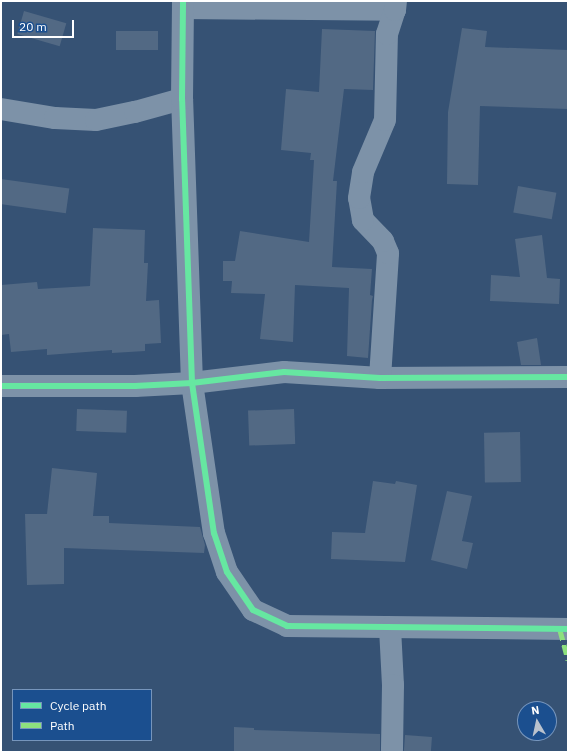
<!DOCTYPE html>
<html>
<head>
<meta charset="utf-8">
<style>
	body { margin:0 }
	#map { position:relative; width:569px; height:753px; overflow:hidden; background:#365274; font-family:"IBM Plex Sans",sans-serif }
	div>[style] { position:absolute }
	.building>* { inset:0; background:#526984; transform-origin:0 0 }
	.minor>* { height:22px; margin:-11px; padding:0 11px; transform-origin:11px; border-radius:11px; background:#7d92a8 }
	.quiet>* { height:5px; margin-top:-2.5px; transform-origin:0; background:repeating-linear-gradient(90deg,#8de07e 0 10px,transparent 0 15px) }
	.cycleway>* { height:6px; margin:-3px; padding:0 3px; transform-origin:3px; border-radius:3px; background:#66e7a1 }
	span { translate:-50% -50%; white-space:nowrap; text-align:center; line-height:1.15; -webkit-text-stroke:4px #1b4f8f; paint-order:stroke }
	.frame { position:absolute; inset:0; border:2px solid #fff; pointer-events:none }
	.legend { position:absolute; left:12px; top:689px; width:140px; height:52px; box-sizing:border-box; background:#1b4f8f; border:1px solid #7695bc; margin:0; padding:5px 7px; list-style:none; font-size:12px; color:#fff }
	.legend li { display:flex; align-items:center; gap:8px; height:20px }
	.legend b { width:20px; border:1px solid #7695bc }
	.north { position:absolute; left:517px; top:701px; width:40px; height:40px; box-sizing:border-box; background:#1b4f8f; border:1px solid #7695bc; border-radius:50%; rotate:351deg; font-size:11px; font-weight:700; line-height:16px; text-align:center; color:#fff }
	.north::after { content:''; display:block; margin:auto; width:14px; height:18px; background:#b9c2ce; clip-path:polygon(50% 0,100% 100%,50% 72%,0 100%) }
	.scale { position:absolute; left:12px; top:20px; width:62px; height:18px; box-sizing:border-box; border:2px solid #fff; border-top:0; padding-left:5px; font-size:12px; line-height:14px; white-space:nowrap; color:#fff; -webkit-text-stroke:3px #1b4f8f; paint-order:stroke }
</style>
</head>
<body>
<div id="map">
	<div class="building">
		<i style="left:24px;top:11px;width:44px;height:24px;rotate:16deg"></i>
		<i style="clip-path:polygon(462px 28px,487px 31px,485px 47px,568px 50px,568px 109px,480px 106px,478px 185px,447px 184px,448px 112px)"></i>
		<i style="clip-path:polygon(322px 29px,375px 31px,373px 90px,344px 89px,333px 181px,337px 181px,332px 267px,372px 269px,370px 295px,373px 296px,372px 300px,368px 358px,347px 356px,349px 288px,295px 285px,293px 342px,260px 339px,265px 294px,231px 293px,232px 281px,223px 281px,223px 261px,235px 261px,240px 231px,309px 242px,314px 160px,310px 160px,311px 153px,281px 150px,286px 89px,319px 92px)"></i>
		<i style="left:116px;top:31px;width:42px;height:19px"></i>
		<i style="left:1px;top:179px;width:69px;height:25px;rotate:8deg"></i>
		<i style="left:518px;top:186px;width:39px;height:27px;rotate:10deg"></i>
		<i style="clip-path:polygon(93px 228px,145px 230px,144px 263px,148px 263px,146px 301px,159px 300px,161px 343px,145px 344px,145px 351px,112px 353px,112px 350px,47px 355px,47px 349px,11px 352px,9px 334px,1px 335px,1px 285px,37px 282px,38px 289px,90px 286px)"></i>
		<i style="clip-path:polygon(542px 235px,547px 278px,560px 279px,559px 304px,490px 301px,491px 275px,520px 277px,515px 239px)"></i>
		<i style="clip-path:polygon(537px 338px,541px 365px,521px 365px,517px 342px)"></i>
		<i style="left:77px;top:409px;width:50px;height:22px;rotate:2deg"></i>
		<i style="left:294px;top:409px;width:35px;height:46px;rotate:88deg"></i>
		<i style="left:520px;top:432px;width:50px;height:36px;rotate:89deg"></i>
		<i style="clip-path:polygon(52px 468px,97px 473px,93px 516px,109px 516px,109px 523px,200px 527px,205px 545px,204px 553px,64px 548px,64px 584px,27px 585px,25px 514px,47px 514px)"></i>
		<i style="clip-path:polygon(373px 481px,395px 484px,396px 481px,417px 485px,405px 562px,331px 559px,332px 532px,365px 533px)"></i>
		<i style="clip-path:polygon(447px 491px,472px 496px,462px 541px,473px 543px,467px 569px,431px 560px)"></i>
		<i style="clip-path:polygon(234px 727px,254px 728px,254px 730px,380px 734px,380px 752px,234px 752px)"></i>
		<i style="left:405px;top:735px;width:27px;height:17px;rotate:4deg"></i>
	</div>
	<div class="minor">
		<i style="left:183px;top:8px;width:212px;rotate:0.5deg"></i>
		<i style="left:1px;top:109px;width:55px;rotate:9.5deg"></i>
		<i style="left:55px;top:118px;width:41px;rotate:2.8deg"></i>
		<i style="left:96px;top:120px;width:40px;rotate:-12deg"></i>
		<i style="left:135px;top:112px;width:49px;rotate:-15.5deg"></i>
		<i style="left:568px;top:377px;width:188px;rotate:179.7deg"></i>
		<i style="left:380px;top:378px;width:96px;rotate:-176.4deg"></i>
		<i style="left:284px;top:372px;width:93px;rotate:173.2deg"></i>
		<i style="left:192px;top:383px;width:152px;rotate:81.7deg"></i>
		<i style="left:214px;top:533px;width:41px;rotate:71.6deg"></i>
		<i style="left:227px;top:572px;width:46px;rotate:55.6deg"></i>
		<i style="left:253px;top:610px;width:38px;rotate:25deg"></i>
		<i style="left:287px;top:626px;width:281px;rotate:0.6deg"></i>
		<i style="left:380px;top:378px;width:125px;rotate:-86.3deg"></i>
		<i style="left:388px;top:253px;width:13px;rotate:-113deg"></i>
		<i style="left:383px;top:241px;width:29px;rotate:-134deg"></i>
		<i style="left:363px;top:220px;width:22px;rotate:-100deg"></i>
		<i style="left:359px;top:198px;width:26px;rotate:-81deg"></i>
		<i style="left:363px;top:172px;width:56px;rotate:-67.1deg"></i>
		<i style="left:385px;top:120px;width:86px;rotate:-88.7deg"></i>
		<i style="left:387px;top:34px;width:25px;rotate:-72deg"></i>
		<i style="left:395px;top:10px;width:9px;rotate:-84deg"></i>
		<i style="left:1px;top:386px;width:134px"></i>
		<i style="left:135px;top:386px;width:57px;rotate:-3deg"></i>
		<i style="left:192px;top:383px;width:284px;rotate:-92deg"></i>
		<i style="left:182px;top:99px;width:98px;rotate:-89.4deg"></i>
		<i style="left:390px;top:628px;width:57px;rotate:87deg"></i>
		<i style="left:393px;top:685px;width:67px;rotate:90.9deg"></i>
	</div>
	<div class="quiet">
		<i style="left:560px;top:630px;width:31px;rotate:75deg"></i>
	</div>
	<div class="cycleway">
		<i style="left:568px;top:377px;width:188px;rotate:179.7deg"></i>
		<i style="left:380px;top:378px;width:96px;rotate:-176.4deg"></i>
		<i style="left:284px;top:372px;width:93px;rotate:173.2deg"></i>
		<i style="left:192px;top:383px;width:152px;rotate:81.7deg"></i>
		<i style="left:214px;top:533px;width:41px;rotate:71.6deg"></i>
		<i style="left:227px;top:572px;width:46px;rotate:55.6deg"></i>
		<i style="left:253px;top:610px;width:38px;rotate:25deg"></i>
		<i style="left:287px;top:626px;width:281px;rotate:0.6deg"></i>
		<i style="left:1px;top:386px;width:134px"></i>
		<i style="left:135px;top:386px;width:57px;rotate:-3deg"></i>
		<i style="left:192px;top:383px;width:284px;rotate:-92deg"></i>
		<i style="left:182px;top:99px;width:98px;rotate:-89.4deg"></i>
	</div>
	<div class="frame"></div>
	<ul class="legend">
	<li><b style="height:5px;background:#66e7a1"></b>Cycle path</li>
	<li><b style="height:5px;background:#8de07e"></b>Path</li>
	</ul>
	<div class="north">N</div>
	<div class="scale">20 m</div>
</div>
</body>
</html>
